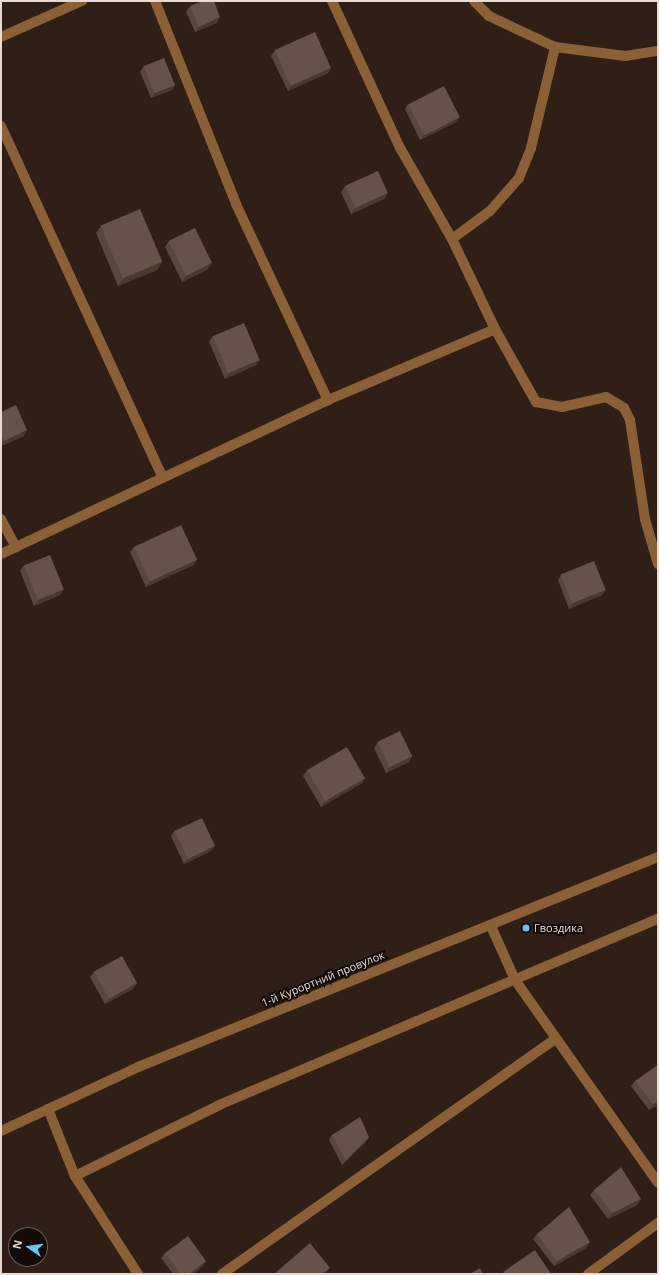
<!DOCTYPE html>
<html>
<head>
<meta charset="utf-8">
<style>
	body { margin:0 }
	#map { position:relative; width:659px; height:1275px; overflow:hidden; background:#2f1f17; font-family:"Open Sans",sans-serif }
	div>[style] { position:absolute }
	.minor>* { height:10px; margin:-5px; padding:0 5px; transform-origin:5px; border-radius:5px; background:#8b6036 }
	.wall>* { inset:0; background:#57473f }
	.shaded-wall>* { inset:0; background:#473933 }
	.building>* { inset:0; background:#655249; transform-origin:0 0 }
	.dots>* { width:11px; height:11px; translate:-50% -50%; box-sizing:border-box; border:2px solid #120b07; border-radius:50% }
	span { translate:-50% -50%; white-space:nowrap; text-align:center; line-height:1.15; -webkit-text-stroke:4px #120b07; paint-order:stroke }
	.poi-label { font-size:11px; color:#e7dbd6 }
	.left { translate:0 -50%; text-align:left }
	.street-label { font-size:11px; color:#e7dbd6 }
	.frame { position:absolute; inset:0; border:2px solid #e7dbd6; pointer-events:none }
	.north { position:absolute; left:8px; top:1227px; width:40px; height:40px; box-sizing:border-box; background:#120b07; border:1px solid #675e5a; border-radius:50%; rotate:283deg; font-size:11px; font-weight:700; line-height:16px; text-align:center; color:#e7dbd6 }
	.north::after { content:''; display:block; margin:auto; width:14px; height:18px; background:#65c5ee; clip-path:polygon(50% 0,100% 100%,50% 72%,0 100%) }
</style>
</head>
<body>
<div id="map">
	<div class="minor">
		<i style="left:155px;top:1px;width:219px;rotate:68.2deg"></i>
		<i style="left:236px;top:204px;width:217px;rotate:64.9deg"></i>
		<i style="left:474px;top:1px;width:21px;rotate:45deg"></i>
		<i style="left:489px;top:16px;width:73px;rotate:25.2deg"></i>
		<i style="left:555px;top:47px;width:71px;rotate:7.3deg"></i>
		<i style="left:625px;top:56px;width:33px;rotate:-9deg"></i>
		<i style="left:1px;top:37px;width:89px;rotate:-24deg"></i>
		<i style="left:1px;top:126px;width:387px;rotate:65.3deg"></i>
		<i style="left:452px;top:239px;width:47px;rotate:-36.4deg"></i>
		<i style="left:490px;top:211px;width:44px;rotate:-48.7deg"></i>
		<i style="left:519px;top:178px;width:32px;rotate:-68deg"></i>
		<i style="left:531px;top:148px;width:104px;rotate:-76.6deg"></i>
		<i style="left:495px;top:329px;width:84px;rotate:60.7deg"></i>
		<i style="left:536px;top:402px;width:26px;rotate:11deg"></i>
		<i style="left:562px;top:407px;width:45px;rotate:-12.8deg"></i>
		<i style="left:606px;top:397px;width:21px;rotate:31deg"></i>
		<i style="left:624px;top:408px;width:13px;rotate:63deg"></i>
		<i style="left:630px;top:420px;width:100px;rotate:81.4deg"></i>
		<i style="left:645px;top:519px;width:47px;rotate:73.9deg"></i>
		<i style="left:1px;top:519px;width:32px;rotate:62deg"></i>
		<i style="left:1px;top:554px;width:361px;rotate:-25.2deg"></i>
		<i style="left:328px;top:400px;width:181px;rotate:-23deg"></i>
		<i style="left:495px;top:329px;width:100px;rotate:-115.5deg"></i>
		<i style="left:452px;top:239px;width:105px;rotate:-119.7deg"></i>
		<i style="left:400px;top:148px;width:162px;rotate:-114.8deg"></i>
		<i style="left:491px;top:926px;width:59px;rotate:66deg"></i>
		<i style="left:515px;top:980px;width:248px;rotate:54.8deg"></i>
		<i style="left:48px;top:1109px;width:72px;rotate:68.1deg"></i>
		<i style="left:75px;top:1176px;width:117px;rotate:57.3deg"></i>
		<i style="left:1px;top:1131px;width:151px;rotate:-25deg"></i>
		<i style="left:138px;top:1067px;width:561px;rotate:-21.99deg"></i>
		<i style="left:75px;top:1176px;width:161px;rotate:-26.2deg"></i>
		<i style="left:219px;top:1105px;width:477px;rotate:-23deg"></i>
		<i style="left:222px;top:1274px;width:408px;rotate:-35.2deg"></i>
		<i style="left:588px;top:1274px;width:87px;rotate:-36.1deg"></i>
	</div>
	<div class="wall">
		<i style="clip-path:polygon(190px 6px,217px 23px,195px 32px,186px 12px)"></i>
		<i style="clip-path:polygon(275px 50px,331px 68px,328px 73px,288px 91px,271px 56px)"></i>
		<i style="clip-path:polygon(144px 66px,175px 85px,172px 90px,151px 98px,140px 72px)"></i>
		<i style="clip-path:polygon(408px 104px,456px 122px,420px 140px,405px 109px)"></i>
		<i style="clip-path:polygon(345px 186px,388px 193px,384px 199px,351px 214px,341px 192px)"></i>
		<i style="clip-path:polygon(101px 226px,162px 262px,157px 270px,118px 286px,96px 233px)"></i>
		<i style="clip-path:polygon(169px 241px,208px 269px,182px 282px,165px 247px)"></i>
		<i style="clip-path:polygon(213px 336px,260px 360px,256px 365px,225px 379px,209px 342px)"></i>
		<i style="clip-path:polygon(1px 412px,24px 436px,1px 446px)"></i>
		<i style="clip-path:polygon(134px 547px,197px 560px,193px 565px,146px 587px,130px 552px)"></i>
		<i style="clip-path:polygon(24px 565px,60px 595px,34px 606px,20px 571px)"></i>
		<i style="clip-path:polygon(561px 575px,606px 590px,602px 595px,569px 609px,558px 580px)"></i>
		<i style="clip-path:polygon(378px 742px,412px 756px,409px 762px,386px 773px,374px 748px)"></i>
		<i style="clip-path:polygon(307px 770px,365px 778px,362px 783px,321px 807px,303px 776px)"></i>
		<i style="clip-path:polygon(175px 830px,211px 851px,184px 864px,171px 836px)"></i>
		<i style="clip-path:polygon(94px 972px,133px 989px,105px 1004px,90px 977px)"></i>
		<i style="clip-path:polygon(658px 1065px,658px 1105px,649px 1110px,631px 1086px,635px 1081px)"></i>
		<i style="clip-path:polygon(332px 1135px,369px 1137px,365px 1143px,342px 1165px,329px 1140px)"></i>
		<i style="clip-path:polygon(594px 1190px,637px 1205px,608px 1219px,590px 1195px)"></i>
		<i style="clip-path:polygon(537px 1234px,590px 1242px,586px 1248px,554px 1266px,533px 1239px)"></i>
		<i style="clip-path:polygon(165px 1253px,206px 1261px,202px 1267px,193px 1274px,173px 1274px,161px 1258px)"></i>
	</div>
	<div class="shaded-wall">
		<i style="clip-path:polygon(220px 17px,217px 23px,195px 32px,199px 27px)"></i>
		<i style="clip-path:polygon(331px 68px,328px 73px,288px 91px,291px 86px)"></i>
		<i style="clip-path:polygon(175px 85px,172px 90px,151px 98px,155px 93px)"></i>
		<i style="clip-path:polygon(460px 117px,456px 122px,420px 140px,424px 135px)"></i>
		<i style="clip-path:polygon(388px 193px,384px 199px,351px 214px,355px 209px)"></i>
		<i style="clip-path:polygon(162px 262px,157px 270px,118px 286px,124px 278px)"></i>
		<i style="clip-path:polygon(212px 263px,208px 269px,182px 282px,186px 276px)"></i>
		<i style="clip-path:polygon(260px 360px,256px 365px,225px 379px,229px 373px)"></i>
		<i style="clip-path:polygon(27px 430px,24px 436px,1px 446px,1px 445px,4px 441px)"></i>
		<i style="clip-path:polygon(197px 560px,193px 565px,146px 587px,150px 581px)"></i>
		<i style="clip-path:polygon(64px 589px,60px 595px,34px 606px,38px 600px)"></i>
		<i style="clip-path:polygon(606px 590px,602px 595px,569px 609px,573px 603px)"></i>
		<i style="clip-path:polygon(412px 756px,409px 762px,386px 773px,390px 767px)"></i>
		<i style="clip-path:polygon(365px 778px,362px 783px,321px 807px,325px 801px)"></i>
		<i style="clip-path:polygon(215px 846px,211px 851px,184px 864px,188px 859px)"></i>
		<i style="clip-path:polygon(137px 983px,133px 989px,105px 1004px,109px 999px)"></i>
		<i style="clip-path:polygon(658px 1102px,658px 1105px,649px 1110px,653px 1104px)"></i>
		<i style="clip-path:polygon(369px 1137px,365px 1143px,342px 1165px,346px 1160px)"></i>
		<i style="clip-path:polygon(641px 1199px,637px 1205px,608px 1219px,612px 1213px)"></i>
		<i style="clip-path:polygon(590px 1242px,586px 1248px,554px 1266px,557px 1261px)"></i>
		<i style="clip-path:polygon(206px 1261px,202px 1267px,193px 1274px,189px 1274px)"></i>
		<i style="clip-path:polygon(330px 1268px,325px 1274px,321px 1274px)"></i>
	</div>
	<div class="building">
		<i style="clip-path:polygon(202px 1px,214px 1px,220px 17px,199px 27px,190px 6px)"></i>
		<i style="left:315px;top:32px;width:39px;height:44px;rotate:66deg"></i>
		<i style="left:164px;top:58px;width:29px;height:22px;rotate:68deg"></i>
		<i style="left:444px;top:86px;width:35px;height:40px;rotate:63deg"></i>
		<i style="left:378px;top:171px;width:24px;height:36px;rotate:66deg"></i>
		<i style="left:140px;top:209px;width:57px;height:43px;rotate:67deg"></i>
		<i style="left:195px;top:228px;width:39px;height:29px;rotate:64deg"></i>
		<i style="left:244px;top:323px;width:40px;height:34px;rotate:67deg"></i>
		<i style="clip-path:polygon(16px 405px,27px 430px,4px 441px,1px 435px,1px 412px)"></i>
		<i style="left:181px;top:525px;width:38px;height:52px;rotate:65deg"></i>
		<i style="left:50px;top:555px;width:37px;height:28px;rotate:68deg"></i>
		<i style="left:594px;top:561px;width:31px;height:36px;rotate:68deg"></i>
		<i style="left:400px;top:731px;width:28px;height:25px;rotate:64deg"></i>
		<i style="left:347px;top:747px;width:36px;height:46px;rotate:60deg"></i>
		<i style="left:202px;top:818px;width:31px;height:30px;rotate:65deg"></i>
		<i style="left:122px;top:956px;width:31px;height:32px;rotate:61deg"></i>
		<i style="clip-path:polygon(658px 1065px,658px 1102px,653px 1104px,635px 1081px)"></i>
		<i style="clip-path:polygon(360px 1117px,369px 1137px,346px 1160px,332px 1135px)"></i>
		<i style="clip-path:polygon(621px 1167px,641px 1199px,612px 1213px,594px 1190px)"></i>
		<i style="clip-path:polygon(569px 1207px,590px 1242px,557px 1261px,537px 1234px)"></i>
		<i style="clip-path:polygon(188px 1236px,206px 1261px,189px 1274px,181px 1274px,165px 1253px)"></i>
		<i style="clip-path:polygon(310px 1243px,330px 1268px,321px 1274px,274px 1274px)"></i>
		<i style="clip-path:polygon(535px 1250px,551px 1274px,505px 1274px,503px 1272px)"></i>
		<i style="clip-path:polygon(480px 1268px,483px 1274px,470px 1274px)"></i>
	</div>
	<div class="dots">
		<i style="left:526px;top:928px;background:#65c5ee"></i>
	</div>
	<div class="poi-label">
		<span class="left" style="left:534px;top:928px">Гвоздика</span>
	</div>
	<div class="street-label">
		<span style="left:323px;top:979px;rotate:-22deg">1-й Курортний провулок</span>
	</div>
	<div class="frame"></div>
	<div class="north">N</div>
</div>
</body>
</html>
